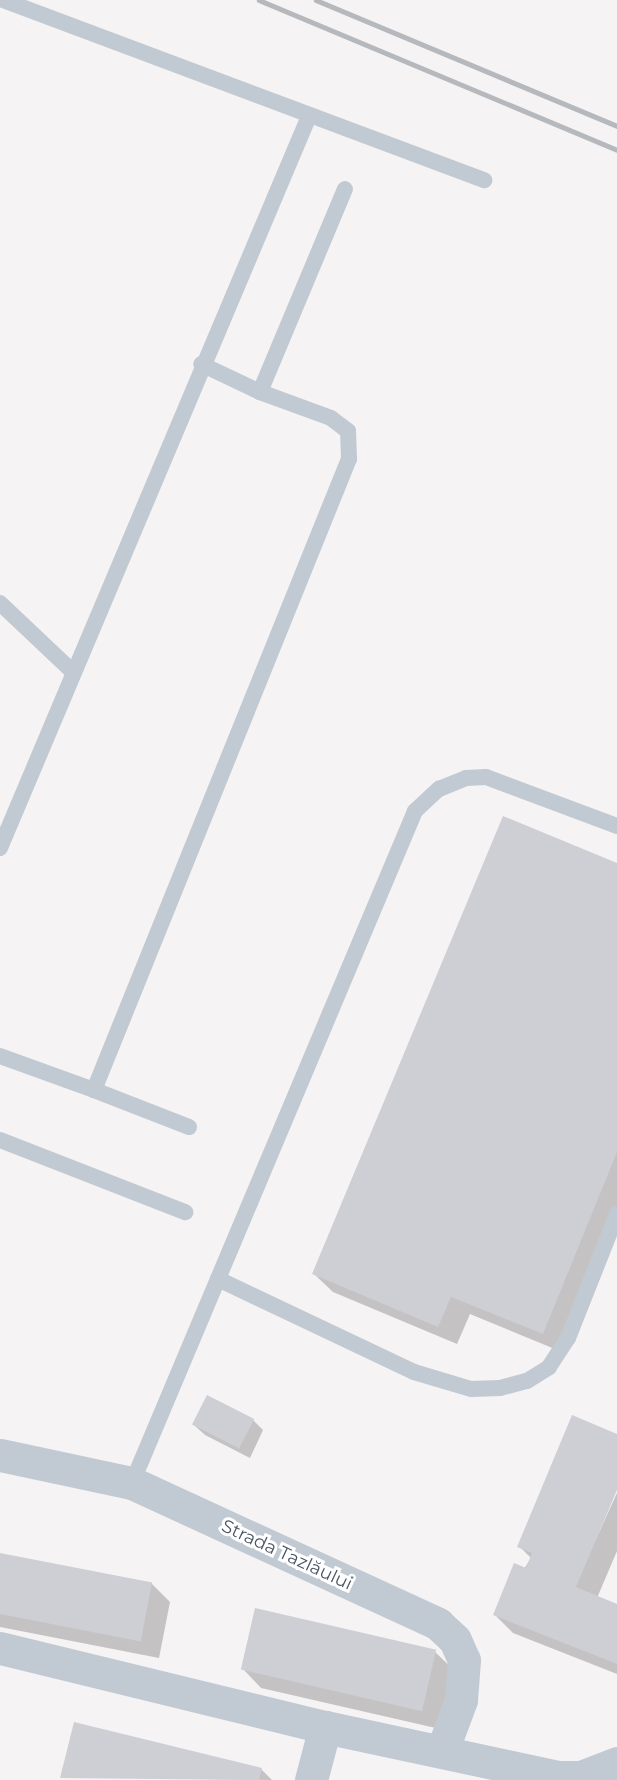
<!DOCTYPE html>
<html>
<head>
<meta charset="utf-8">
<style>
	body { margin:0 }
	#map { position:relative; width:617px; height:1780px; overflow:hidden; background:#f5f3f3; font-family:Montserrat,sans-serif }
	div>[style] { position:absolute }
	.shadow>* { inset:0; background:#0003 }
	.building>* { inset:0; background:#cdcfd5; transform-origin:0 0 }
	.service>* { height:16px; margin:-8px; padding:0 8px; transform-origin:8px; border-radius:8px; background:#c1cad2 }
	.minor>* { height:33px; margin:-16.5px; padding:0 16.5px; transform-origin:16.5px; border-radius:16.5px; background:#c1cad2 }
	.rail>* { height:4.5px; margin:-2.25px; padding:0 2.25px; transform-origin:2.25px; border-radius:2.25px; background:#b5b8bd }
	span { translate:-50% -50%; white-space:nowrap; text-align:center; line-height:1.15; -webkit-text-stroke:6px #fff; paint-order:stroke }
	.street-label { font-size:18px; color:#4a5661 }
</style>
</head>
<body>
<div id="map">
	<div class="shadow">
		<i style="clip-path:polygon(617px 865px,617px 1216px,562px 1352px,470px 1314px,457px 1344px,333px 1292px,314px 1274px)"></i>
		<i style="clip-path:polygon(253px 1420px,263px 1430px,250px 1458px,205px 1435px,194px 1425px)"></i>
		<i style="clip-path:polygon(617px 1435px,617px 1485px,571px 1594px,617px 1493px,617px 1551px,597px 1598px,617px 1605px,617px 1674px,513px 1633px,495px 1615px,531px 1558px,519px 1546px)"></i>
		<i style="clip-path:polygon(0 1555px,151px 1583px,170px 1602px,159px 1658px,0 1627px)"></i>
		<i style="clip-path:polygon(435px 1652px,454px 1670px,440px 1729px,261px 1688px,243px 1669px)"></i>
		<i style="clip-path:polygon(261px 1769px,272px 1780px,62px 1777px)"></i>
	</div>
	<div class="building">
		<i style="clip-path:polygon(503px 816px,617px 863px,617px 1152px,543px 1334px,451px 1297px,438px 1327px,312px 1274px)"></i>
		<i style="left:207px;top:1395px;width:53px;height:33px;rotate:27deg"></i>
		<i style="clip-path:polygon(572px 1415px,617px 1434px,617px 1490px,576px 1587px,617px 1604px,617px 1664px,493px 1615px,514px 1563px,526px 1568px,532px 1553px,517px 1547px)"></i>
		<i style="left:0;top:1553px;width:155px;height:60px;rotate:11deg"></i>
		<i style="left:255px;top:1608px;width:186px;height:63px;rotate:13deg"></i>
		<i style="clip-path:polygon(74px 1722px,262px 1768px,259px 1780px,60px 1778px)"></i>
	</div>
	<div class="service">
		<i style="left:3px;top:0;width:514px;rotate:20.52deg"></i>
		<i style="left:260px;top:392px;width:220px;rotate:-67.3deg"></i>
		<i style="left:0;top:603px;width:99px;rotate:43.4deg"></i>
		<i style="left:0;top:848px;width:795px;rotate:-67.11deg"></i>
		<i style="left:0;top:1056px;width:100px;rotate:19.9deg"></i>
		<i style="left:94px;top:1090px;width:681px;rotate:-68deg"></i>
		<i style="left:349px;top:459px;width:28px;rotate:-92deg"></i>
		<i style="left:348px;top:431px;width:21px;rotate:-143deg"></i>
		<i style="left:331px;top:418px;width:76px;rotate:-159.9deg"></i>
		<i style="left:260px;top:392px;width:65px;rotate:-154.6deg"></i>
		<i style="left:94px;top:1090px;width:102px;rotate:21.3deg"></i>
		<i style="left:0;top:1140px;width:199px;rotate:21.3deg"></i>
		<i style="left:218px;top:1279px;width:217px;rotate:25.4deg"></i>
		<i style="left:414px;top:1372px;width:59px;rotate:16.6deg"></i>
		<i style="left:471px;top:1389px;width:29px;rotate:-2deg"></i>
		<i style="left:500px;top:1388px;width:28px;rotate:-15deg"></i>
		<i style="left:527px;top:1381px;width:26px;rotate:-32deg"></i>
		<i style="left:549px;top:1367px;width:35px;rotate:-57deg"></i>
		<i style="left:568px;top:1338px;width:133px;rotate:-68.4deg"></i>
		<i style="left:132px;top:1483px;width:729px;rotate:-67.16deg"></i>
		<i style="left:415px;top:811px;width:33px;rotate:-43deg"></i>
		<i style="left:439px;top:789px;width:29px;rotate:-22deg"></i>
		<i style="left:466px;top:778px;width:20px;rotate:-3deg"></i>
		<i style="left:486px;top:777px;width:140px;rotate:20.5deg"></i>
	</div>
	<div class="minor">
		<i style="left:0;top:1455px;width:135px;rotate:12deg"></i>
		<i style="left:132px;top:1483px;width:337px;rotate:24.7deg"></i>
		<i style="left:438px;top:1624px;width:23px;rotate:43deg"></i>
		<i style="left:455px;top:1640px;width:22px;rotate:66deg"></i>
		<i style="left:464px;top:1660px;width:40px;rotate:94.3deg"></i>
		<i style="left:461px;top:1700px;width:54px;rotate:110.4deg"></i>
		<i style="left:0;top:1648px;width:334px;rotate:13.7deg"></i>
		<i style="left:325px;top:1727px;width:239px;rotate:12.1deg"></i>
		<i style="left:559px;top:1777px;width:22px"></i>
		<i style="left:581px;top:1777px;width:39px;rotate:-21deg"></i>
		<i style="left:311px;top:1780px;width:55px;rotate:-75.2deg"></i>
	</div>
	<div class="rail">
		<i style="left:259px;top:0;width:388px;rotate:22.7deg"></i>
		<i style="left:316px;top:0;width:326px;rotate:22.7deg"></i>
	</div>
	<div class="street-label">
		<span style="left:287px;top:1555px;rotate:25deg">Strada Tazlăului</span>
	</div>
</div>
</body>
</html>
